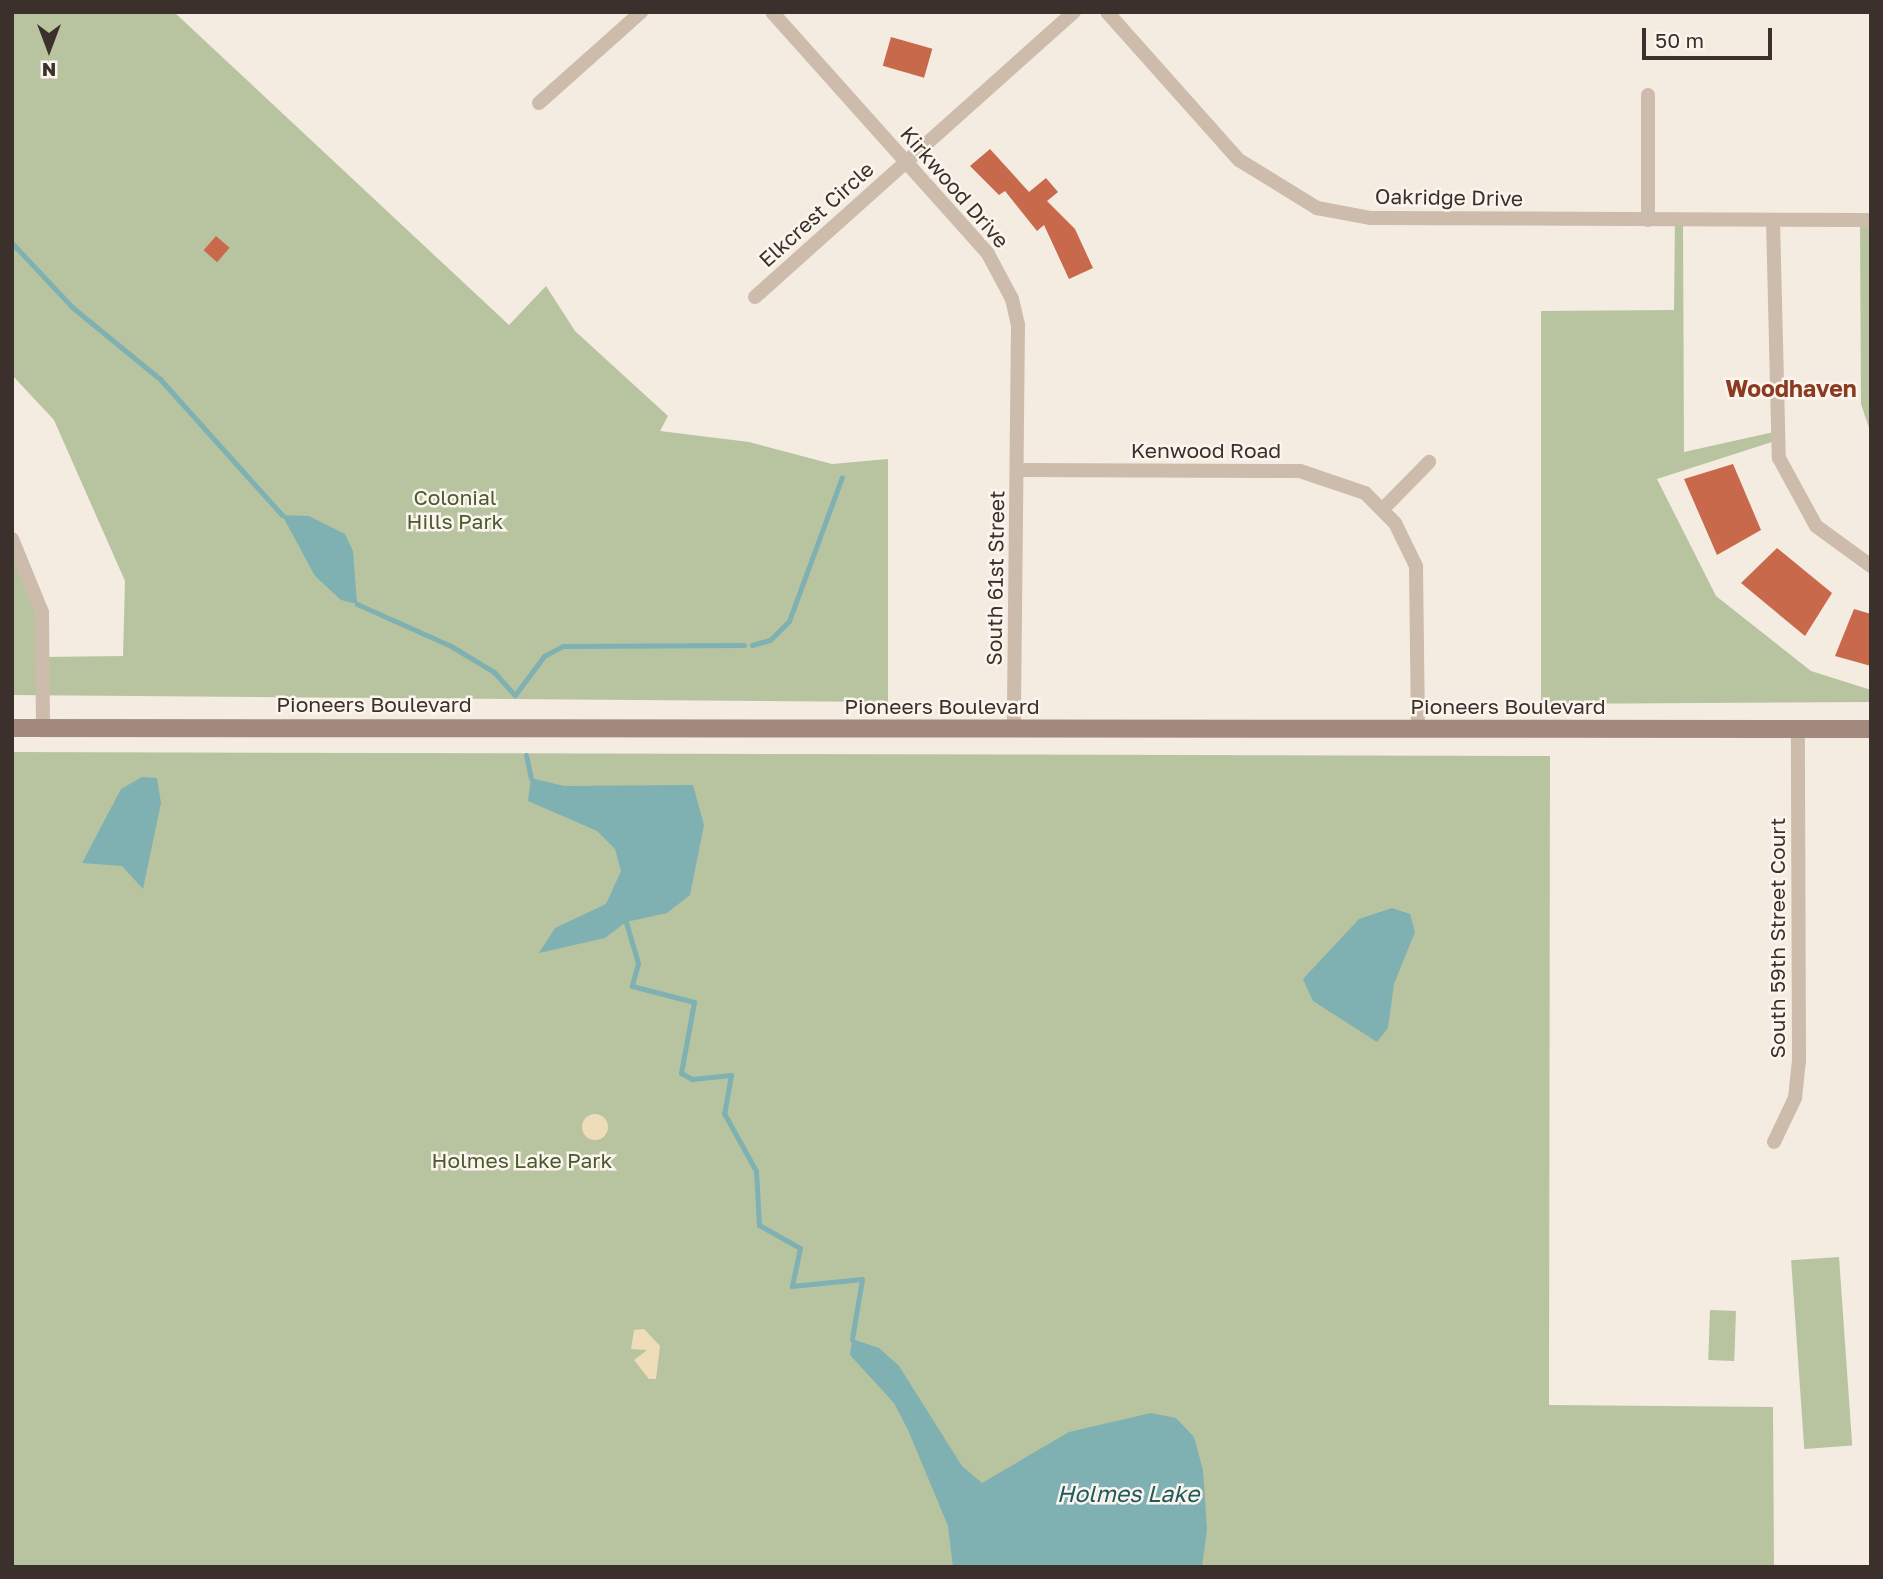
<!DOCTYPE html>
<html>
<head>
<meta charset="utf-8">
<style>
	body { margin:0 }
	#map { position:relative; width:1883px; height:1579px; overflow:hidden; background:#f4ebe1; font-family:"Golos Text",sans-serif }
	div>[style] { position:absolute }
	.green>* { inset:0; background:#b8c4a0; transform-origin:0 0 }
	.sand>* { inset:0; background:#efdcb8 }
	.round { border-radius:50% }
	.water>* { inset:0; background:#7fb0b2 }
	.stream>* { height:5px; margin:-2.5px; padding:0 2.5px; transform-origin:2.5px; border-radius:2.5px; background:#7fb0b2 }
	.building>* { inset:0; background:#c8694b; transform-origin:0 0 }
	.street>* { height:14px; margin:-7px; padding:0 7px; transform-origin:7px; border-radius:7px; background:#cdbbac }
	.secondary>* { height:18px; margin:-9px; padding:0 9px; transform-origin:9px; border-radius:9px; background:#a18a7d }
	span { translate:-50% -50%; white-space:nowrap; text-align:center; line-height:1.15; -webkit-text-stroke:5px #fbf5ee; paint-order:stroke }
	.street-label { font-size:21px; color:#3b302b }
	.park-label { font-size:21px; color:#4a5a2e }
	.neighbourhood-label { font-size:23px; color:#8c3b22; font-weight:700 }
	.water-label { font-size:23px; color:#1f5a5e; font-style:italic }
	.frame { position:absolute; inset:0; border:14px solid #3b302b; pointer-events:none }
	.north { position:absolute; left:14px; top:14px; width:70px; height:70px; -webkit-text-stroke:5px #fbf5ee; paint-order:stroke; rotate:180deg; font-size:19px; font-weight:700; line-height:28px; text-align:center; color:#3b302b }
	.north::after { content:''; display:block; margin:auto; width:24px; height:32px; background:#3b302b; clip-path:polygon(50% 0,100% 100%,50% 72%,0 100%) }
	.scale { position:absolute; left:1642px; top:28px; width:130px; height:32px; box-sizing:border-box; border:4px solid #3b302b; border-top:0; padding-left:9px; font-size:21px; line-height:24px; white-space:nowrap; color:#3b302b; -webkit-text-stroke:5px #fbf5ee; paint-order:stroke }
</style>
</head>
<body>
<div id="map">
	<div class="green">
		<i style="clip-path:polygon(12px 12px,174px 12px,509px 325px,546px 286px,575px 331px,668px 416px,660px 431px,749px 442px,832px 464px,888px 459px,888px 702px,12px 695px,12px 539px,32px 578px,42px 657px,123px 656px,125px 581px,54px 420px,12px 375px)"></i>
		<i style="clip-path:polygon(1675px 220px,1683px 220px,1684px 452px,1774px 432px,1775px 441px,1657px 479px,1716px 596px,1811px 671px,1871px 690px,1871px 702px,1541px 704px,1541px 311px,1674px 310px)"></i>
		<i style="clip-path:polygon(1860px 220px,1871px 220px,1871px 434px,1861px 404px)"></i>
		<i style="clip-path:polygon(12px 752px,1550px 756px,1549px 1405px,1773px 1407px,1774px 1567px,12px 1567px)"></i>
		<i style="left:1839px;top:1257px;width:189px;height:48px;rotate:86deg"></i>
		<i style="left:1710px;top:1310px;width:26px;height:50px;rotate:2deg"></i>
	</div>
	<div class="sand">
		<i class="round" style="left:582px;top:1114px;width:26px;height:26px"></i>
		<i style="clip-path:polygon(644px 1329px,660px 1346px,656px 1379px,649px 1379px,634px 1360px,647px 1350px,631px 1349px,634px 1330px)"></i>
	</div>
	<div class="water">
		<i style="clip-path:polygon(282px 515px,309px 516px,345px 534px,353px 551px,357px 604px,341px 600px,315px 576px)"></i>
		<i style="clip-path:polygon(142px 777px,157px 778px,161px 803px,143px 889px,122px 866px,82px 863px,121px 789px)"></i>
		<i style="clip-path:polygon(531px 778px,564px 786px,693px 785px,704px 825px,690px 895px,667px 913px,626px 922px,605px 938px,539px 953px,555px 928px,606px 904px,621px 871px,615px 849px,597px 831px,528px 801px)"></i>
		<i style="clip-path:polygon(1392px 908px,1410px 914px,1415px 932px,1394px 984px,1388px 1028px,1377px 1042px,1313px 1001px,1303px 979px,1359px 919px)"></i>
		<i style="clip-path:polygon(852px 1339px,879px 1348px,899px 1366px,962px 1466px,982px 1483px,1069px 1432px,1151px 1413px,1176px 1418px,1194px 1437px,1203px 1470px,1207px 1529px,1202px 1567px,953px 1567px,948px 1526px,908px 1430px,894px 1403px,850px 1355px)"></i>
	</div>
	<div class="stream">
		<i style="left:12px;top:243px;width:88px;rotate:46.8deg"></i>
		<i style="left:72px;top:307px;width:114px;rotate:39.3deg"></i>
		<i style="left:160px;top:379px;width:183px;rotate:48.1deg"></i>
		<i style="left:357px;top:604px;width:103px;rotate:24.1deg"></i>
		<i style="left:451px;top:646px;width:50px;rotate:31.2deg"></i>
		<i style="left:494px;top:672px;width:31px;rotate:48deg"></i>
		<i style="left:515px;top:695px;width:49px;rotate:-53.4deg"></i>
		<i style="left:544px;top:656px;width:21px;rotate:-28deg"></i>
		<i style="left:563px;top:646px;width:181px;rotate:-0.3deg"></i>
		<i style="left:752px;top:645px;width:19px;rotate:-16deg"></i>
		<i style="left:770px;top:640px;width:27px;rotate:-45deg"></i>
		<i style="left:789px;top:621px;width:153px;rotate:-69.8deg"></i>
		<i style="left:526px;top:755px;width:24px;rotate:78deg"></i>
		<i style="left:626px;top:922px;width:43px;rotate:73.7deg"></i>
		<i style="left:638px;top:963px;width:24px;rotate:105deg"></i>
		<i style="left:632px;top:986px;width:64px;rotate:14.5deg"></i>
		<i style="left:694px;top:1002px;width:72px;rotate:100.4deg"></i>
		<i style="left:681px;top:1073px;width:13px;rotate:29deg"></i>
		<i style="left:692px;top:1079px;width:39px;rotate:-6deg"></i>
		<i style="left:731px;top:1075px;width:39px;rotate:100deg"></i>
		<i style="left:724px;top:1113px;width:66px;rotate:61.1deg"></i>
		<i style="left:756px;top:1171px;width:54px;rotate:86.8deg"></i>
		<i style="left:759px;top:1225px;width:47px;rotate:29.3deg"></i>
		<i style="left:800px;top:1248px;width:39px;rotate:102deg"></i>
		<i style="left:792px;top:1286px;width:70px;rotate:-5.7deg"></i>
		<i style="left:862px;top:1279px;width:61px;rotate:99.5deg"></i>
	</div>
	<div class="building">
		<i style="left:891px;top:37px;width:43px;height:30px;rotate:16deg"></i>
		<i style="clip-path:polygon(990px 149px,1029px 192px,1046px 178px,1058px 192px,1047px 201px,1075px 229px,1093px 268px,1069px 279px,1044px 225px,1037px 231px,1005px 191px,999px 195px,970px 166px)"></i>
		<i style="left:216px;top:236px;width:18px;height:19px;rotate:41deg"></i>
		<i style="clip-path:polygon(1733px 464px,1761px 530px,1717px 555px,1684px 479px)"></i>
		<i style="clip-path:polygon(1777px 548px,1832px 593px,1805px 636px,1741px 583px)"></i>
		<i style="clip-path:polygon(1854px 609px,1871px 614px,1871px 666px,1835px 656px)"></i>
	</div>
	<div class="street">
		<i style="left:772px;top:12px;width:324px;rotate:48.2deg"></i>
		<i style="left:988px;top:254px;width:51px;rotate:61.9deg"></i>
		<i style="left:1012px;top:299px;width:26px;rotate:77deg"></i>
		<i style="left:1018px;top:324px;width:405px;rotate:90.6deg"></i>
		<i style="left:1107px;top:12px;width:198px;rotate:48.3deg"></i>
		<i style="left:1239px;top:160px;width:92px;rotate:31.6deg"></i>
		<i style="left:1317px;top:208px;width:55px;rotate:10.5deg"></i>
		<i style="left:1371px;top:218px;width:500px;rotate:0.23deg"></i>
		<i style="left:539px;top:103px;width:137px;rotate:-41.7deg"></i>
		<i style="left:1648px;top:220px;width:125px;rotate:-90deg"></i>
		<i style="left:1773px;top:220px;width:238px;rotate:88.6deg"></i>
		<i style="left:1779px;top:458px;width:77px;rotate:61.4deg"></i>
		<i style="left:1816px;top:526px;width:68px;rotate:36deg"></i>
		<i style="left:755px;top:297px;width:428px;rotate:-41.8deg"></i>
		<i style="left:1018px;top:470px;width:282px;rotate:0.2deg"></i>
		<i style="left:1300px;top:471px;width:69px;rotate:18.7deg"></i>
		<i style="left:1365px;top:493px;width:42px;rotate:45deg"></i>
		<i style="left:1395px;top:523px;width:48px;rotate:64deg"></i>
		<i style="left:1416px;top:566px;width:163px;rotate:89.3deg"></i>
		<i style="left:1383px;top:509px;width:66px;rotate:-45.6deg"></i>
		<i style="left:12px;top:539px;width:79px;rotate:67.7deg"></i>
		<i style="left:42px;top:612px;width:116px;rotate:89.5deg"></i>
		<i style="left:1774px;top:1142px;width:49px;rotate:-64.5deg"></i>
		<i style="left:1795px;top:1098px;width:36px;rotate:-84deg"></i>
		<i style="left:1799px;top:1062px;width:334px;rotate:-90.2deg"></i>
	</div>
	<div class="secondary">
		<i style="left:12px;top:728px;width:1859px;rotate:0.03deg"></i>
	</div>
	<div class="street-label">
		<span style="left:955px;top:187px;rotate:49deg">Kirkwood Drive</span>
		<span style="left:1449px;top:197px;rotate:1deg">Oakridge Drive</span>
		<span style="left:816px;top:214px;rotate:-42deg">Elkcrest Circle</span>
		<span style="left:1206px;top:450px">Kenwood Road</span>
		<span style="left:995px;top:578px;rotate:-89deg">South 61st Street</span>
		<span style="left:374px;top:704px">Pioneers Boulevard</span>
		<span style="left:942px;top:706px">Pioneers Boulevard</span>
		<span style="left:1508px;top:706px">Pioneers Boulevard</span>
		<span style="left:1777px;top:938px;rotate:-90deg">South 59th Street Court</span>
	</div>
	<div class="park-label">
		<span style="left:455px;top:509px">Colonial<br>Hills Park</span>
		<span style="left:522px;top:1160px">Holmes Lake Park</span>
	</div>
	<div class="neighbourhood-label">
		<span style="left:1791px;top:388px">Woodhaven</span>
	</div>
	<div class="water-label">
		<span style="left:1128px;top:1493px">Holmes Lake</span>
	</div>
	<div class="frame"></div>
	<div class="north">N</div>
	<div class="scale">50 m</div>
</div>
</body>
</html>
